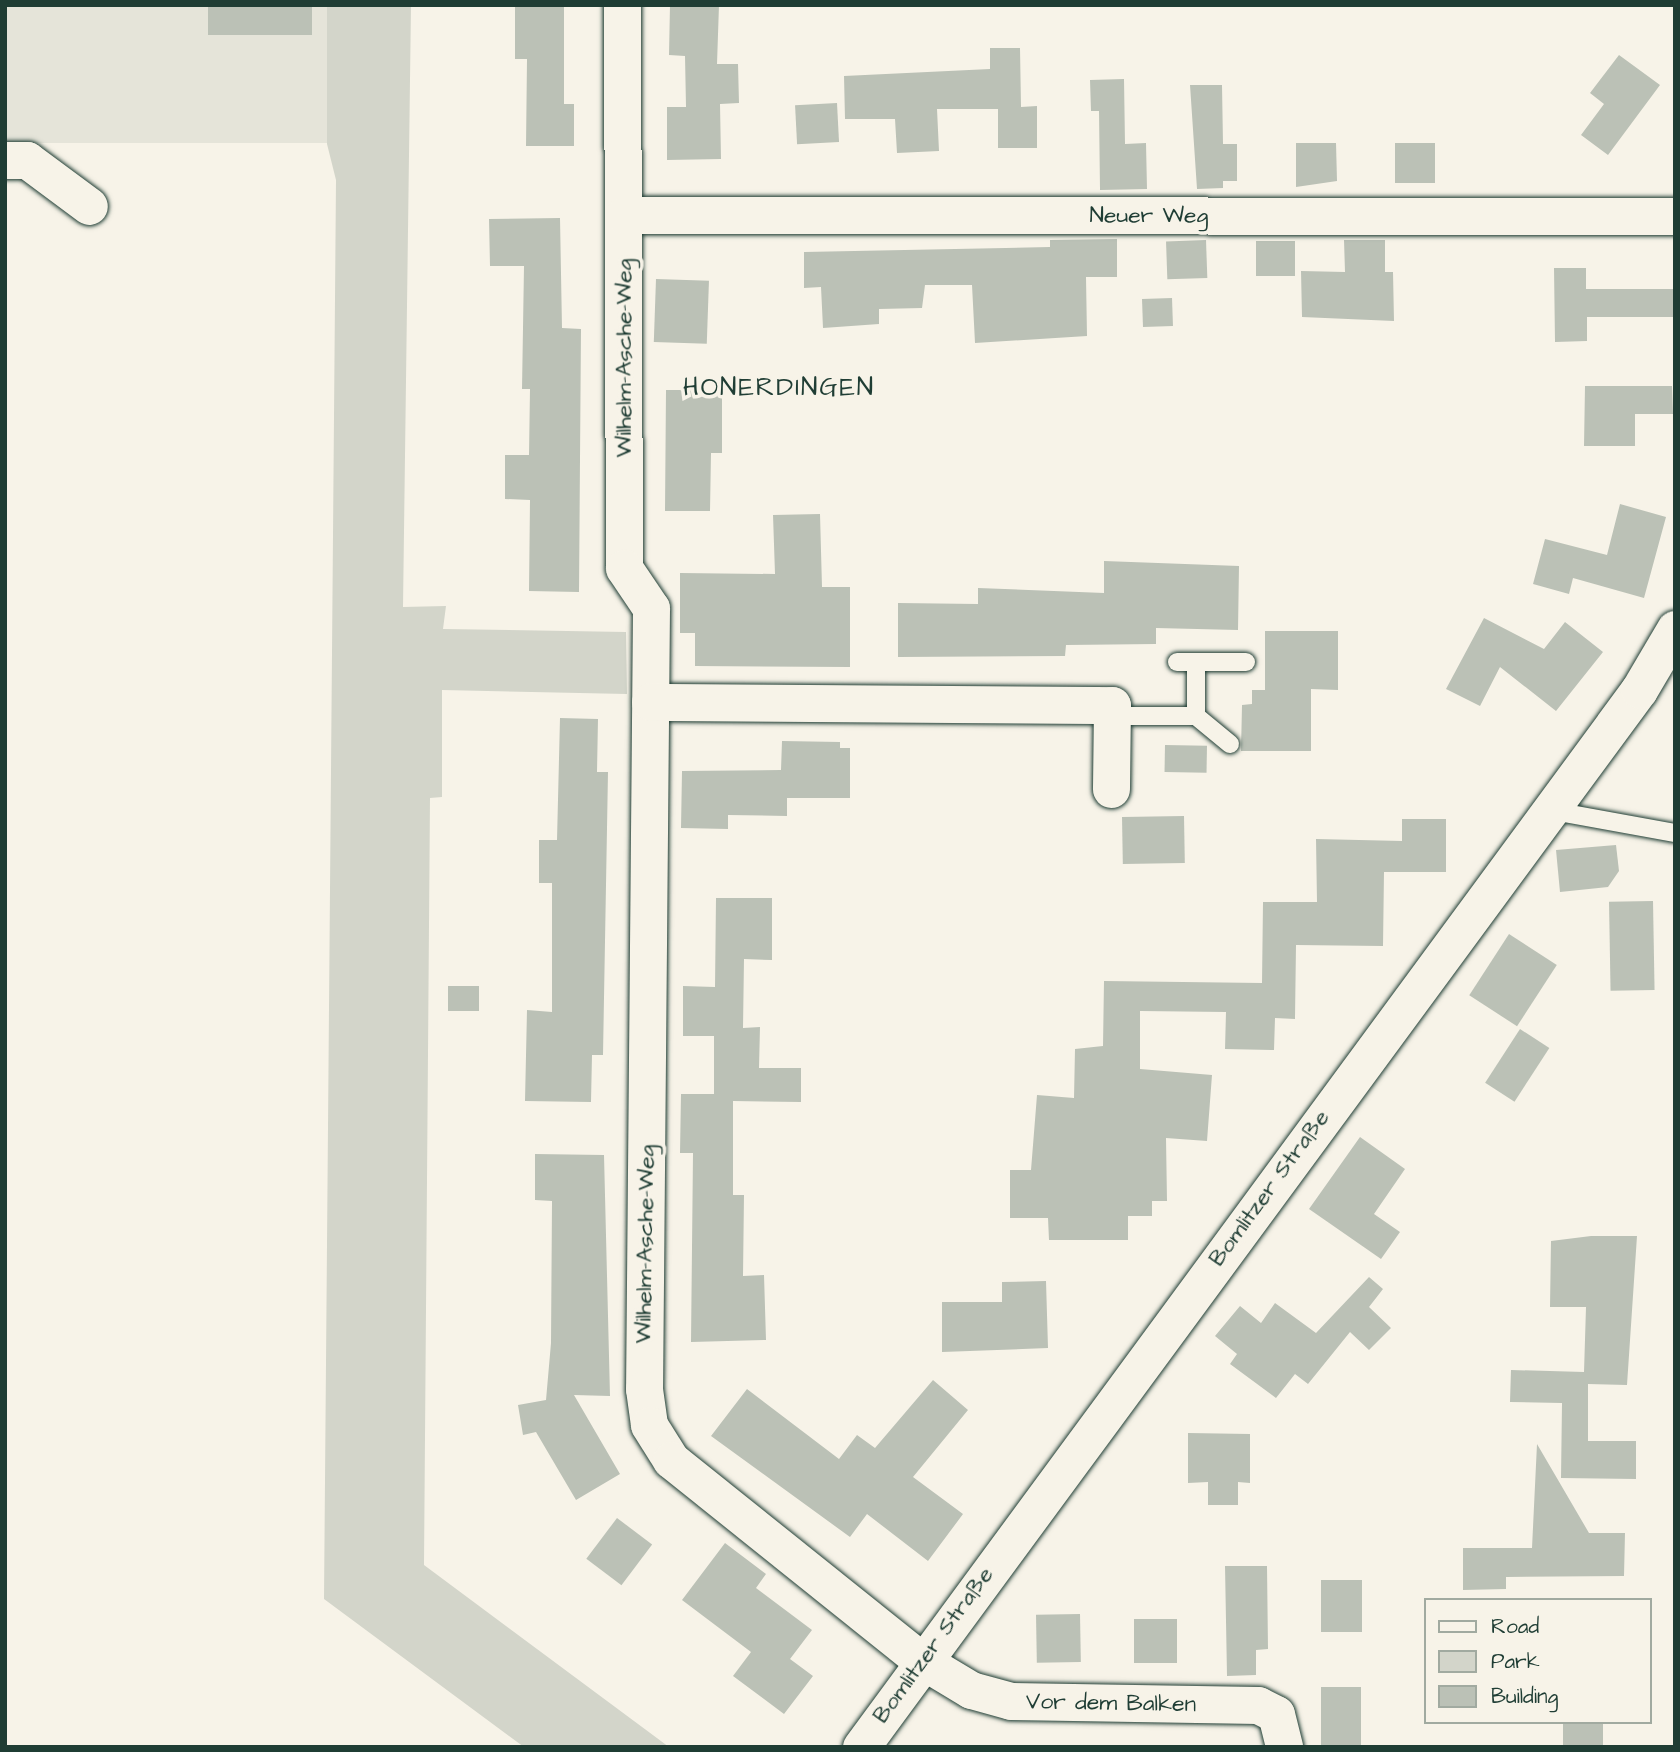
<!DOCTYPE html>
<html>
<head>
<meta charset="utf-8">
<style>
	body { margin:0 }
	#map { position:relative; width:1680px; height:1752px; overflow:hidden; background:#f7f3e8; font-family:"Architects Daughter",sans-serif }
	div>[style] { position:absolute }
	.built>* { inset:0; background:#e5e4d9; transform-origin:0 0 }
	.green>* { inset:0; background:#d3d5ca }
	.building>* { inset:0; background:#bbc1b6; transform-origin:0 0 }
	.roads { filter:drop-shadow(0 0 2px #1f3d34) drop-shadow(0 0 2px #1f3d34) }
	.lane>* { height:18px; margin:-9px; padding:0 9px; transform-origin:9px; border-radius:9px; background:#f7f3e8 }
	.street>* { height:37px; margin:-18.5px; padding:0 18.5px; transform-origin:18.5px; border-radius:18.5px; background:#f7f3e8 }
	span { translate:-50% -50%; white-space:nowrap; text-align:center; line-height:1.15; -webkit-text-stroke:7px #f7f3e8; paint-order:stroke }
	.street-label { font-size:23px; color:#1f3d34 }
	.quarter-label { font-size:26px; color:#1f3d34; letter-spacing:2px }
	.frame { position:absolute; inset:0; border:7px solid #1f3d34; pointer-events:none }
	.legend { position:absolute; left:1424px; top:1598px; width:228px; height:126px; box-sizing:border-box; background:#f7f3e8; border:2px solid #a1aaa0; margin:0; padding:9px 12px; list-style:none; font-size:21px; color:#1f3d34 }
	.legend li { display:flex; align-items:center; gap:14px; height:35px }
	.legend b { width:35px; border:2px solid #a1aaa0 }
</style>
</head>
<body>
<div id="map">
	<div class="built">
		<i style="left:5px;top:5px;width:322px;height:138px"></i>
	</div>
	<div class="green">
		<i style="clip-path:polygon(327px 5px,411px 5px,403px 607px,446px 606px,443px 629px,626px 632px,627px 694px,442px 690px,442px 797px,430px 798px,424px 1565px,669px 1747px,524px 1747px,324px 1599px,336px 180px,327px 144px)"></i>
	</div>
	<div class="building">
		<i style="left:208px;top:5px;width:104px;height:30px"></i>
		<i style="clip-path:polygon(515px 5px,564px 5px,564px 104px,574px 104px,574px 146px,526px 146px,527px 59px,515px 59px)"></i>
		<i style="clip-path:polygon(670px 5px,719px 5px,717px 64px,738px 64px,739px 103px,720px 104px,721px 159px,667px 160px,667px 107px,686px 107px,685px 56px,669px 55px)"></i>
		<i style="clip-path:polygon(990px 48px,1020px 48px,1021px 107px,1037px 106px,1037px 148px,998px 148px,998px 109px,937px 109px,939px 151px,897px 153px,895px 119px,845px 119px,844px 76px,990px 69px)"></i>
		<i style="clip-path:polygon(1619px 55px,1660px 85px,1608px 155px,1581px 135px,1604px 104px,1590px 93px)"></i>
		<i style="clip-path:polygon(1124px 79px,1125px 144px,1146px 143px,1147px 189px,1100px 190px,1099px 111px,1091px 111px,1090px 80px)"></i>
		<i style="clip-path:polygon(1190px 85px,1222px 85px,1223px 144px,1237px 144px,1237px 181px,1223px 181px,1223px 188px,1197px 189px)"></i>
		<i style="left:837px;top:103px;width:39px;height:42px;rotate:87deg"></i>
		<i style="clip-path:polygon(1296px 143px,1336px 143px,1337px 181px,1296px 187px)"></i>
		<i style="left:1395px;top:143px;width:40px;height:40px"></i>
		<i style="clip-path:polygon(560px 218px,562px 328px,581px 329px,579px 592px,529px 591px,530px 500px,505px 499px,505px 455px,529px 455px,530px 389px,522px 389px,524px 266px,490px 266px,489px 219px)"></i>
		<i style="clip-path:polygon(1117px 239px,1117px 277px,1086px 277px,1087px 336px,975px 343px,972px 285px,925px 285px,922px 308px,879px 309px,879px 324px,823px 328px,821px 287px,804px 288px,804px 252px,1050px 247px,1050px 240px)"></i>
		<i style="left:1206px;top:240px;width:38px;height:40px;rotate:88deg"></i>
		<i style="clip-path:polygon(1344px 240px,1385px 240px,1385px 272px,1393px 272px,1394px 321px,1302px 317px,1301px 271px,1345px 272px)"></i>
		<i style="left:1295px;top:241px;width:35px;height:39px;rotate:90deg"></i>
		<i style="clip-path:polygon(1554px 268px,1586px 268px,1586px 289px,1675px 289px,1675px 317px,1587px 317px,1587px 341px,1555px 342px)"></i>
		<i style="left:656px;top:279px;width:53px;height:63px;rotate:2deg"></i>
		<i style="left:1172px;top:298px;width:28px;height:30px;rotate:88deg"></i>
		<i style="clip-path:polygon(1585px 386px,1672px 386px,1673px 414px,1635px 414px,1635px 446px,1584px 446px)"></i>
		<i style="clip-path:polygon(666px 390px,722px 390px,722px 453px,711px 453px,710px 511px,665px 511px)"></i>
		<i style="clip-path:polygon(1620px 504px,1666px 517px,1644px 598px,1573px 578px,1569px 594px,1533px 584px,1545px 539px,1607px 555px)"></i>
		<i style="clip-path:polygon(820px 514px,822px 587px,850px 587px,850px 667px,695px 666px,695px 633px,680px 633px,680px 573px,775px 574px,773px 515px)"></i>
		<i style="clip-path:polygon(1104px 561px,1239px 566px,1238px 630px,1156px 628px,1156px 644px,1066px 645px,1065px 656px,898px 657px,898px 603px,978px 604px,978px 588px,1104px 593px)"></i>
		<i style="clip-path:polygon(1484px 618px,1544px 649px,1565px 622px,1603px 652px,1556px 711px,1500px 667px,1480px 706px,1446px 689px)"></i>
		<i style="clip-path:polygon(1265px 631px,1338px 631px,1338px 690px,1311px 689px,1311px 751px,1241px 751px,1242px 705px,1252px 704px,1252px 690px,1265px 690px)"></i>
		<i style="clip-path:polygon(560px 718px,598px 719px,597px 772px,608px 772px,603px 1055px,592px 1055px,591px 1102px,525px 1101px,527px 1010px,552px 1012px,552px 883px,539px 883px,539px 840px,557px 840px)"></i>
		<i style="clip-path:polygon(782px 741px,840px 742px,840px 748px,850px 748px,850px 798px,787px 798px,787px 816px,728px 815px,728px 829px,681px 828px,682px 771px,781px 770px)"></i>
		<i style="left:1165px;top:745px;width:42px;height:27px;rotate:1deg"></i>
		<i style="left:1184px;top:816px;width:47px;height:62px;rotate:89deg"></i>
		<i style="clip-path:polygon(1402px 819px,1446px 819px,1446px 872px,1384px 872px,1383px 946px,1296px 945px,1295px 1019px,1275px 1018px,1274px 1050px,1225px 1049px,1226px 1012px,1140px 1011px,1140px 1069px,1212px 1075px,1207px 1141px,1166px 1138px,1167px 1201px,1152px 1201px,1152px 1216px,1128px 1216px,1128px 1240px,1049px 1240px,1048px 1218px,1010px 1218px,1010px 1170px,1031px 1170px,1037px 1095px,1074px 1098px,1075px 1049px,1103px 1046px,1104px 981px,1262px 983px,1263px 902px,1317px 902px,1316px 839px,1402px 841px)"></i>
		<i style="clip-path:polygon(1616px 845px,1619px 871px,1608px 887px,1560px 892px,1556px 850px)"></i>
		<i style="clip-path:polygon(716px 898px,772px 898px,772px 960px,744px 959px,743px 1028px,760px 1027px,759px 1068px,801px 1068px,801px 1102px,733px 1101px,733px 1195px,744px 1195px,743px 1276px,764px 1275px,766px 1340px,691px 1342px,693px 1153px,680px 1153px,681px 1094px,714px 1094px,714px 1036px,683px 1036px,683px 986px,715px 987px)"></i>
		<i style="left:1653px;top:901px;width:89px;height:44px;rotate:89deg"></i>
		<i style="left:1509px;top:934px;width:57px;height:73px;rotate:33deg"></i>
		<i style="left:448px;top:986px;width:31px;height:25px"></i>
		<i style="left:1520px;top:1029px;width:35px;height:64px;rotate:33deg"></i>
		<i style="clip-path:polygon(1360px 1137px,1405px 1169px,1374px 1214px,1400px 1232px,1381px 1259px,1309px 1209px)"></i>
		<i style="clip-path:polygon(535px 1154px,604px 1155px,610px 1396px,574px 1395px,620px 1474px,576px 1500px,536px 1432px,523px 1435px,518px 1405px,546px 1400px,551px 1343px,552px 1201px,535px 1200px)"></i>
		<i style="clip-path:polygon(1591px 1236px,1637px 1236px,1627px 1385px,1588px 1384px,1588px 1441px,1636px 1441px,1636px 1479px,1561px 1478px,1562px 1403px,1510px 1402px,1511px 1370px,1584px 1372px,1586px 1307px,1550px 1307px,1551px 1241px)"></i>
		<i style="clip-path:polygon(1369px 1277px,1383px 1289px,1369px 1307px,1391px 1328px,1369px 1350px,1350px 1332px,1308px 1384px,1295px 1374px,1276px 1398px,1230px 1364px,1237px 1354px,1215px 1336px,1240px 1306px,1261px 1323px,1275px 1303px,1316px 1333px)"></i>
		<i style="clip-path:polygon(1046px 1281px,1048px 1348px,942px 1352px,942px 1302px,1002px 1302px,1002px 1282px)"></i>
		<i style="clip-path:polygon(933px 1380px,968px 1410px,913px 1477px,963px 1514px,928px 1561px,867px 1514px,850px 1537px,711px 1436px,747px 1389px,839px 1459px,857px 1435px,875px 1448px)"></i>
		<i style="clip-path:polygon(1188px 1433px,1250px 1434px,1250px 1483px,1238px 1482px,1238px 1505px,1208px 1505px,1208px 1482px,1188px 1483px)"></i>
		<i style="clip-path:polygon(1537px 1444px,1589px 1533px,1625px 1533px,1624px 1576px,1506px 1577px,1506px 1589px,1463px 1590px,1463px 1548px,1532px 1548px)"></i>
		<i style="left:617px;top:1518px;width:44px;height:51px;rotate:37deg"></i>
		<i style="clip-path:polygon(725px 1543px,766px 1574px,756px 1588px,812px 1630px,790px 1659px,813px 1676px,784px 1714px,733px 1676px,751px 1652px,682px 1600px)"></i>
		<i style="clip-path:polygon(1225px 1566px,1267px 1566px,1268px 1649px,1256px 1650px,1256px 1675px,1227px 1676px)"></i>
		<i style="left:1321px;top:1580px;width:41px;height:52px"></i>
		<i style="left:1080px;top:1614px;width:48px;height:44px;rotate:89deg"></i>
		<i style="left:1134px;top:1619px;width:43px;height:44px"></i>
		<i style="left:1321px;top:1687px;width:40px;height:60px"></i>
		<i style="left:1563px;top:1722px;width:40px;height:25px"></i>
	</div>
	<div class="roads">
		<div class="lane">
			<i style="left:1177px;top:662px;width:69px"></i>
			<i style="left:1112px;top:716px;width:84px"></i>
			<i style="left:1196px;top:716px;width:54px;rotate:-90deg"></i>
			<i style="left:1196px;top:716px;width:44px;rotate:39.5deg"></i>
			<i style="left:1548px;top:810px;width:129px;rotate:10.3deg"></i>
		</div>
		<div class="street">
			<i style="left:622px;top:5px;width:563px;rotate:89.8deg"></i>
			<i style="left:624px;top:568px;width:48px;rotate:56deg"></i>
			<i style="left:651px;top:608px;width:781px;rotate:90.51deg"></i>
			<i style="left:644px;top:1389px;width:36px;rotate:82deg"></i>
			<i style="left:649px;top:1425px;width:41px;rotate:57.8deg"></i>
			<i style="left:671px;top:1460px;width:320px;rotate:38.7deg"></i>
			<i style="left:921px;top:1660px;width:58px;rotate:31deg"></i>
			<i style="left:971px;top:1690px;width:41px;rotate:15.4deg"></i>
			<i style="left:1011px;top:1701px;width:247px;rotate:0.9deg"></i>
			<i style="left:1258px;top:1705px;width:20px;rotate:27deg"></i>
			<i style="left:1276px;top:1714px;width:34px;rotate:76deg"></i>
			<i style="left:5px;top:160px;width:22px"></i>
			<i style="left:27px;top:160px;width:77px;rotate:36.6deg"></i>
			<i style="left:624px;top:215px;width:1051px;rotate:0.05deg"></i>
			<i style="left:650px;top:702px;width:462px;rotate:0.4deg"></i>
			<i style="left:1112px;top:705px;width:84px;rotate:90.7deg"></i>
			<i style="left:861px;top:1747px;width:1312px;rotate:-53.65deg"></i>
			<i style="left:1639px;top:690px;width:71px;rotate:-59.5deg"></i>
		</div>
	</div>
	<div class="street-label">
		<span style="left:1149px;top:215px">Neuer Weg</span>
		<span style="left:624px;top:358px;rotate:-90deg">Wilhelm-Asche-Weg</span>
		<span style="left:1269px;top:1188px;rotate:-54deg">Bomlitzer Straße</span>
		<span style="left:645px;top:1244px;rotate:-89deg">Wilhelm-Asche-Weg</span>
		<span style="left:933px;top:1645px;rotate:-54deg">Bomlitzer Straße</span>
		<span style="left:1111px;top:1703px;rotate:1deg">Vor dem Balken</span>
	</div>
	<div class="quarter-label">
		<span style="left:779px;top:388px">HONERDINGEN</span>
	</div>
	<div class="frame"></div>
	<ul class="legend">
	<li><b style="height:9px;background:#f7f3e8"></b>Road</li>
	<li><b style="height:19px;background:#d3d5ca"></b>Park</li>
	<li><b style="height:19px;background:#bbc1b6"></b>Building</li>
	</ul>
</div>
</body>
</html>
